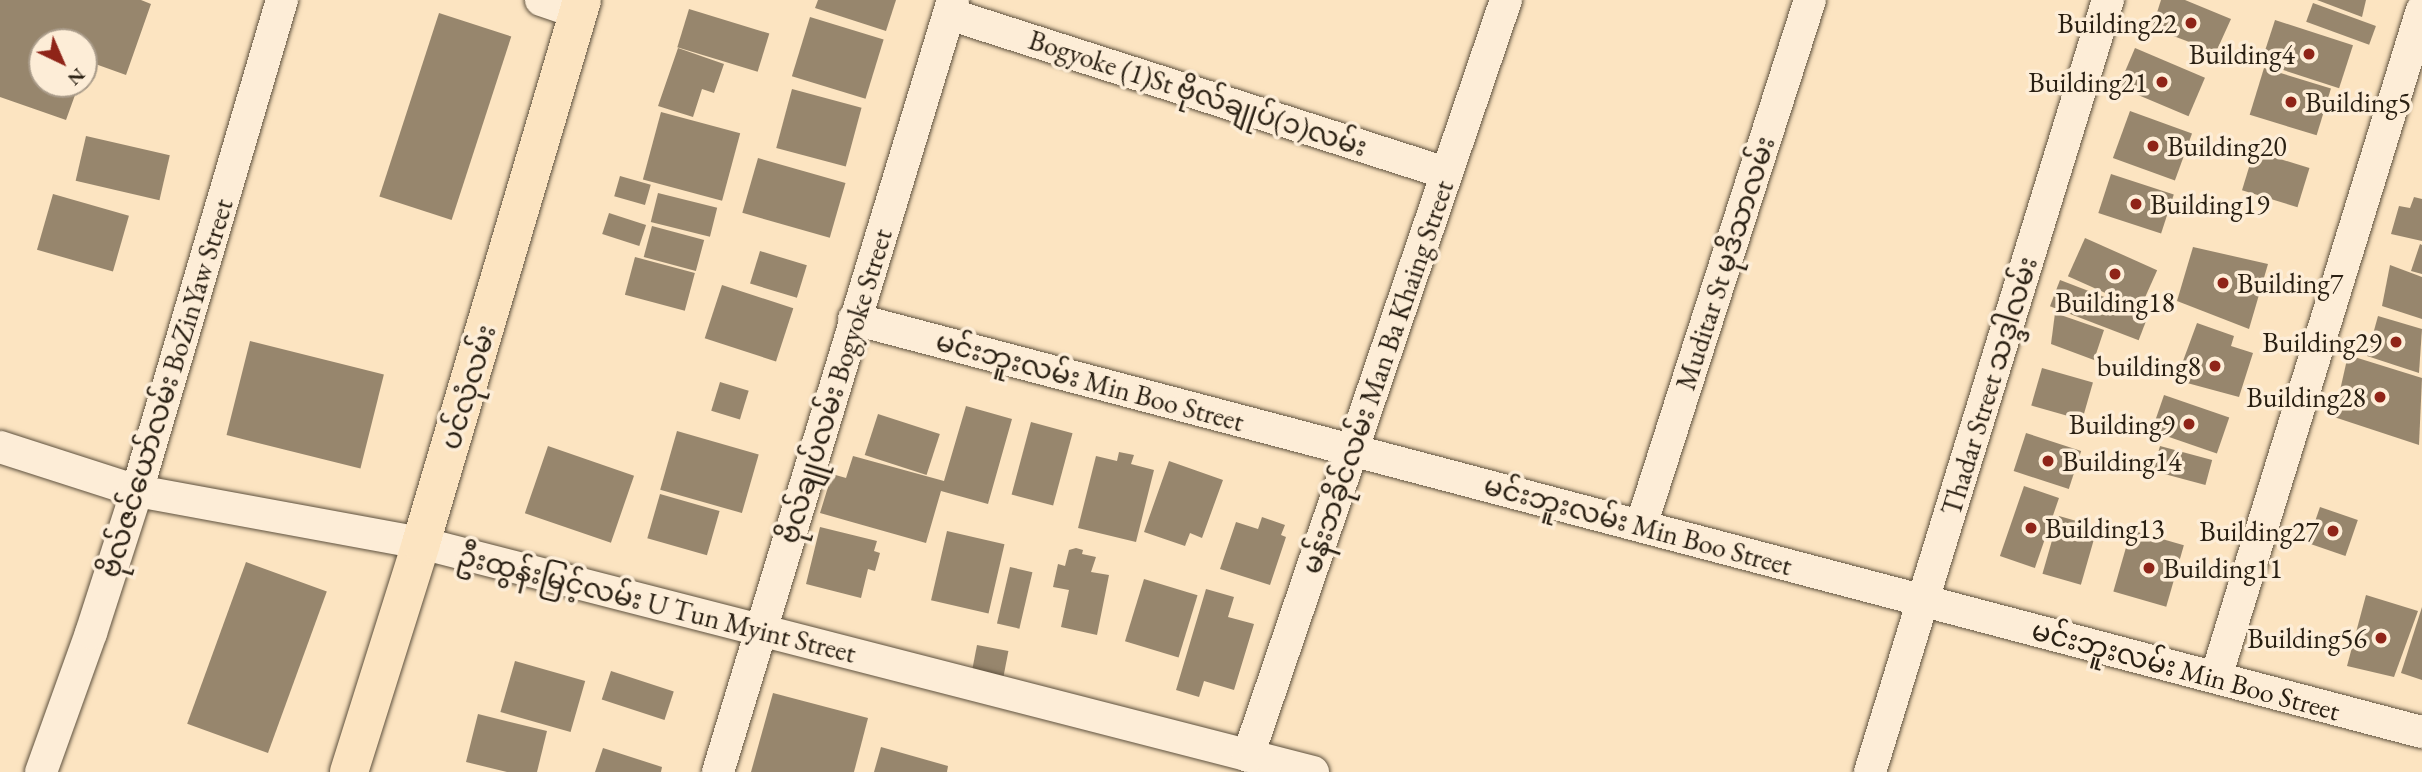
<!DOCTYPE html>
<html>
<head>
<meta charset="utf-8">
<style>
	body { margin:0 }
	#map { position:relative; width:2422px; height:772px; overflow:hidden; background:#fce4c1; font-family:"EB Garamond","Noto Sans Myanmar",serif }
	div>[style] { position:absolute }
	.building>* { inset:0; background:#97866d; transform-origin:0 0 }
	.roads { filter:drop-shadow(0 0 2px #5e513e) drop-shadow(0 0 2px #5e513e) }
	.minor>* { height:32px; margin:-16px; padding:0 16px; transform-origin:16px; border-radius:16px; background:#fdedd7 }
	.primary>* { height:38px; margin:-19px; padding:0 19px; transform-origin:19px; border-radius:19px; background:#fce4c1 }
	.dots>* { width:19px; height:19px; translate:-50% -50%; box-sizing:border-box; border:4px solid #fdedd7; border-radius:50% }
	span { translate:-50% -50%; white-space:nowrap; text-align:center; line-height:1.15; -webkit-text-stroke:7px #fdedd7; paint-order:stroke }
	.poi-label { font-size:28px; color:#2a2013 }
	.right { translate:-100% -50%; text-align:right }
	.left { translate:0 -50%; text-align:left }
	.street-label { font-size:28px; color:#2a2013 }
	.north { position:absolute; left:28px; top:28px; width:70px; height:70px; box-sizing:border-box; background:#fdedd7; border:2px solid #a99b89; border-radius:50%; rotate:136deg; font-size:19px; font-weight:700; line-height:28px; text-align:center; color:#2a2013 }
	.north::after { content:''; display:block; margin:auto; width:24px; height:32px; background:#8f2418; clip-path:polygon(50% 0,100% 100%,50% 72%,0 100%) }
</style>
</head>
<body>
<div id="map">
	<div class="building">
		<i style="clip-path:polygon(0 0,141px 0,151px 4px,126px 75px,87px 61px,84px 70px,84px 42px,42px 42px,42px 84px,79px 84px,66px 120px,0 97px)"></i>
		<i style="clip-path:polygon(818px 0,896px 0,886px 31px,815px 8px)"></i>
		<i style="clip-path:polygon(2161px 0,2185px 0,2231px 19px,2216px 52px,2152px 28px)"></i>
		<i style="clip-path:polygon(2317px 0,2366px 0,2362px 17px)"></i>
		<i style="left:2313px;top:3px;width:67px;height:20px;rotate:20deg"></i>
		<i style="left:689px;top:9px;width:84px;height:40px;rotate:17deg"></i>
		<i style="left:439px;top:13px;width:76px;height:193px;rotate:18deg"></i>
		<i style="left:810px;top:17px;width:77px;height:62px;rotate:17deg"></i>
		<i style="left:2275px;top:20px;width:82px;height:45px;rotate:18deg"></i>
		<i style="clip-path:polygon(678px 48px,724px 64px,714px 93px,702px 89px,693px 117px,658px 106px)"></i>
		<i style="left:2135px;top:48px;width:76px;height:42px;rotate:23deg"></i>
		<i style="left:2264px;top:68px;width:70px;height:49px;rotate:17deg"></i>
		<i style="left:792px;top:89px;width:72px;height:61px;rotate:15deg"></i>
		<i style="left:2130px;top:111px;width:66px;height:50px;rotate:20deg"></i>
		<i style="left:661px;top:112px;width:82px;height:70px;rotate:15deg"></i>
		<i style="left:86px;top:136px;width:86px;height:46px;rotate:13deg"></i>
		<i style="left:2254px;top:151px;width:58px;height:41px;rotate:17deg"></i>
		<i style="left:758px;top:158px;width:91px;height:57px;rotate:16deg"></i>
		<i style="left:2111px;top:174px;width:66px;height:41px;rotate:18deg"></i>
		<i style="left:620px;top:176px;width:32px;height:21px;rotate:16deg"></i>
		<i style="left:658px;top:193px;width:61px;height:30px;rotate:14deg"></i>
		<i style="left:53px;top:194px;width:79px;height:58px;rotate:16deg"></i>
		<i style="clip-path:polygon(2414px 197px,2422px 199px,2422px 241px,2391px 234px,2399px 206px,2410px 208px)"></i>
		<i style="left:609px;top:213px;width:39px;height:22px;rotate:18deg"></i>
		<i style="left:652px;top:226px;width:54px;height:32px;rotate:15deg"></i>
		<i style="left:2085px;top:238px;width:79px;height:42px;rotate:24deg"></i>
		<i style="clip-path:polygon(2420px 244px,2422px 245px,2422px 274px,2411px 271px)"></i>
		<i style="clip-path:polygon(2193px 247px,2268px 264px,2249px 329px,2177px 301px)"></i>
		<i style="left:760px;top:251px;width:49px;height:34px;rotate:17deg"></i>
		<i style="left:635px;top:257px;width:62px;height:39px;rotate:15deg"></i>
		<i style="clip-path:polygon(2390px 265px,2422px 277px,2422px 319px,2382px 306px)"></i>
		<i style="left:2060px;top:280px;width:95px;height:28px;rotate:21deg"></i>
		<i style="left:722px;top:285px;width:75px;height:56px;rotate:18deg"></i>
		<i style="clip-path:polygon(2055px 313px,2104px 330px,2094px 360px,2051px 344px)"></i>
		<i style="clip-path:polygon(2378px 316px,2422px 329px,2419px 373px,2367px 356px)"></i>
		<i style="clip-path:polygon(2197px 323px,2234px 336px,2231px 346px,2253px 353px,2239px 397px,2176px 380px)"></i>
		<i style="left:250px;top:341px;width:138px;height:97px;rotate:14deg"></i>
		<i style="clip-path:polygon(2348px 355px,2422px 378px,2419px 445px,2334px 417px)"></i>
		<i style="left:2042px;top:368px;width:53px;height:39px;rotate:16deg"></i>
		<i style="left:720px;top:382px;width:30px;height:30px;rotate:17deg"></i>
		<i style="left:2164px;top:395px;width:69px;height:38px;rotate:19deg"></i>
		<i style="clip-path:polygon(966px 406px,1012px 419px,988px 504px,941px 491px,926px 543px,820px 513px,832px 474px,846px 478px,853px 456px,944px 481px)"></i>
		<i style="left:878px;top:414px;width:65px;height:43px;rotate:18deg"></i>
		<i style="left:1031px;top:422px;width:43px;height:75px;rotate:15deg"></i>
		<i style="left:677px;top:431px;width:85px;height:61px;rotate:16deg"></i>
		<i style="left:2026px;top:433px;width:58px;height:40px;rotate:18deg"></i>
		<i style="left:548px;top:446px;width:91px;height:71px;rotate:19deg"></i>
		<i style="left:2160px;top:446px;width:54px;height:26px;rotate:15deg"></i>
		<i style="clip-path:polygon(1119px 452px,1134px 455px,1131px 464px,1154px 470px,1136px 542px,1078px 528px,1096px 456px,1117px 461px)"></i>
		<i style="clip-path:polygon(1169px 461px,1223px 480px,1202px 538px,1190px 533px,1185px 546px,1144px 532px)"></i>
		<i style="left:2024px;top:486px;width:37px;height:74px;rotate:19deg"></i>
		<i style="left:660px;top:494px;width:62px;height:46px;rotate:16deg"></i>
		<i style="left:2320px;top:507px;width:40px;height:38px;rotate:19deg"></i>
		<i style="left:2059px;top:516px;width:40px;height:60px;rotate:16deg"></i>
		<i style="clip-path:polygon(1262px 517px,1285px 525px,1281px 535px,1286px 537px,1270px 585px,1220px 569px,1236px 522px,1258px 529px)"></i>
		<i style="clip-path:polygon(820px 527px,877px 541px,874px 551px,880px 553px,875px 571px,868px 569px,861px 598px,806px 584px)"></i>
		<i style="left:2131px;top:530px;width:55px;height:64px;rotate:16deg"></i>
		<i style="left:947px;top:531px;width:59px;height:71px;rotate:13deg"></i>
		<i style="clip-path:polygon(1076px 548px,1083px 550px,1082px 554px,1096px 557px,1091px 572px,1109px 575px,1097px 635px,1061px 627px,1069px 590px,1053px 587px,1058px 564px,1065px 566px,1069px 550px)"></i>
		<i style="left:246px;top:562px;width:86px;height:172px;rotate:20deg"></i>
		<i style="left:1010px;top:567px;width:23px;height:58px;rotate:13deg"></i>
		<i style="left:1144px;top:579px;width:56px;height:65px;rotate:17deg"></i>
		<i style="clip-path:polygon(1206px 589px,1234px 597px,1228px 617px,1254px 624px,1234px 690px,1204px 681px,1199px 697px,1176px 690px)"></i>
		<i style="clip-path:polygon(2366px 595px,2418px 611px,2394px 677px,2347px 666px)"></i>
		<i style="clip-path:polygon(2422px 607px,2422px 680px,2401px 673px)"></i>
		<i style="left:977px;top:645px;width:32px;height:33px;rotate:11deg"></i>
		<i style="left:515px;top:661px;width:73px;height:53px;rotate:16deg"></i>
		<i style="left:611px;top:671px;width:66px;height:30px;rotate:18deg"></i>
		<i style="clip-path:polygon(773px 693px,868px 718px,854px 772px,751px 772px)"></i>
		<i style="clip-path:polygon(478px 714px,547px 731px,537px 772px,507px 772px,466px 762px)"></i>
		<i style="clip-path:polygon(881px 747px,948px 766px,947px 772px,874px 772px)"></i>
		<i style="clip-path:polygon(603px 748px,662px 767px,661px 772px,595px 772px)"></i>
	</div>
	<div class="roads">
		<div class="minor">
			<i style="left:541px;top:0;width:40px;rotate:18.9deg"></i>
			<i style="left:949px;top:14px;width:522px;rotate:17.74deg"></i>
			<i style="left:854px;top:319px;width:1621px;rotate:14.76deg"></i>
			<i style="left:0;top:447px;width:144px;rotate:17.8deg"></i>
			<i style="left:137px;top:491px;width:289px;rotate:10.4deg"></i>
			<i style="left:421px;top:543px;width:921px;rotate:14.4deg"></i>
			<i style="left:1641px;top:526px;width:552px;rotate:-72.19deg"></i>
			<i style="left:2216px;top:677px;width:698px;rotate:-72.84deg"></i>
			<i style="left:1248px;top:756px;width:799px;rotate:-71.16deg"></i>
			<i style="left:41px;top:772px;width:148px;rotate:-70.2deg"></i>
			<i style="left:91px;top:633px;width:149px;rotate:-72.1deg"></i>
			<i style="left:137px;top:491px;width:512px;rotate:-73.55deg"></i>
			<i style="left:718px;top:772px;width:807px;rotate:-73.07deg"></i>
			<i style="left:1870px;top:772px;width:808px;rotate:-72.87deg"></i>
		</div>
		<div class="primary">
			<i style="left:349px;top:772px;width:240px;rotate:-72.5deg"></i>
			<i style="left:421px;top:543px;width:566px;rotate:-73.48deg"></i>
		</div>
	</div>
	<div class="dots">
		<i style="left:2191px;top:23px;background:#8f2418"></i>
		<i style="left:2309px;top:54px;background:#8f2418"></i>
		<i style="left:2162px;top:82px;background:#8f2418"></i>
		<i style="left:2291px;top:102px;background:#8f2418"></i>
		<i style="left:2153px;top:146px;background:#8f2418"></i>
		<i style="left:2136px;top:204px;background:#8f2418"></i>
		<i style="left:2115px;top:274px;background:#8f2418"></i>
		<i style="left:2223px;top:283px;background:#8f2418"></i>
		<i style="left:2396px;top:342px;background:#8f2418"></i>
		<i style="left:2215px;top:366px;background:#8f2418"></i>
		<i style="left:2380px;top:397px;background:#8f2418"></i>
		<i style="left:2189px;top:424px;background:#8f2418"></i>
		<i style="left:2048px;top:461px;background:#8f2418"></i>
		<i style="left:2031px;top:528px;background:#8f2418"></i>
		<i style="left:2333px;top:531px;background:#8f2418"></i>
		<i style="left:2149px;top:568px;background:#8f2418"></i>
		<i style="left:2381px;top:638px;background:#8f2418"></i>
	</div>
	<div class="poi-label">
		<span class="right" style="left:2177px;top:23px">Building22</span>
		<span class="right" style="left:2295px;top:54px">Building4</span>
		<span class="right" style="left:2148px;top:82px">Building21</span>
		<span class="left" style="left:2305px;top:102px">Building5</span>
		<span class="left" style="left:2167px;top:146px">Building20</span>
		<span class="left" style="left:2150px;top:204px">Building19</span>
		<span class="left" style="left:2237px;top:283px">Building7</span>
		<span style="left:2115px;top:302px">Building18</span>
		<span class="right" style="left:2382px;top:342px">Building29</span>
		<span class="right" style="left:2201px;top:366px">building8</span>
		<span class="right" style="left:2366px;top:397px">Building28</span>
		<span class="right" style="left:2175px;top:424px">Building9</span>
		<span class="left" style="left:2062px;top:461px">Building14</span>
		<span class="left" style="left:2045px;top:528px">Building13</span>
		<span class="right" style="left:2319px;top:531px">Building27</span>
		<span class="left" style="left:2163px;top:568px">Building11</span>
		<span class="right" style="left:2367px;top:638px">Building56</span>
	</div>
	<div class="street-label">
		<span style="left:1198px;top:93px;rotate:18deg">Bogyoke (1)St ဗိုလ်ချုပ်(၁)လမ်း</span>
		<span style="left:1725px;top:263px;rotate:-72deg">Muditar St မုဒိသာလမ်း</span>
		<span style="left:1377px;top:377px;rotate:-71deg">မန်းဘခိုင်လမ်း Man Ba Khaing Street</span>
		<span style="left:1090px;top:381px;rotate:15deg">မင်းဘူးလမ်း Min Boo Street</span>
		<span style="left:835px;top:386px;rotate:-73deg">ဗိုလ်ချုပ်လမ်း Bogyoke Street</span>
		<span style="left:1989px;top:386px;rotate:-73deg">Thadar Street သဒ္ဒါလမ်း</span>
		<span style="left:468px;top:387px;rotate:-73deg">ပင်လုံလမ်း</span>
		<span style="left:166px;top:388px;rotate:-73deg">ဗိုလ်ဇင်ယော်လမ်း BoZinYaw Street</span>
		<span style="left:1638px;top:525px;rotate:15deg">မင်းဘူးလမ်း Min Boo Street</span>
		<span style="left:657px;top:604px;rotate:14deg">ဦးထွန်းမြင့်လမ်း U Tun Myint Street</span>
		<span style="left:2186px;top:670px;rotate:15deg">မင်းဘူးလမ်း Min Boo Street</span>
	</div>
	<div class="north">N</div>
</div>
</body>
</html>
